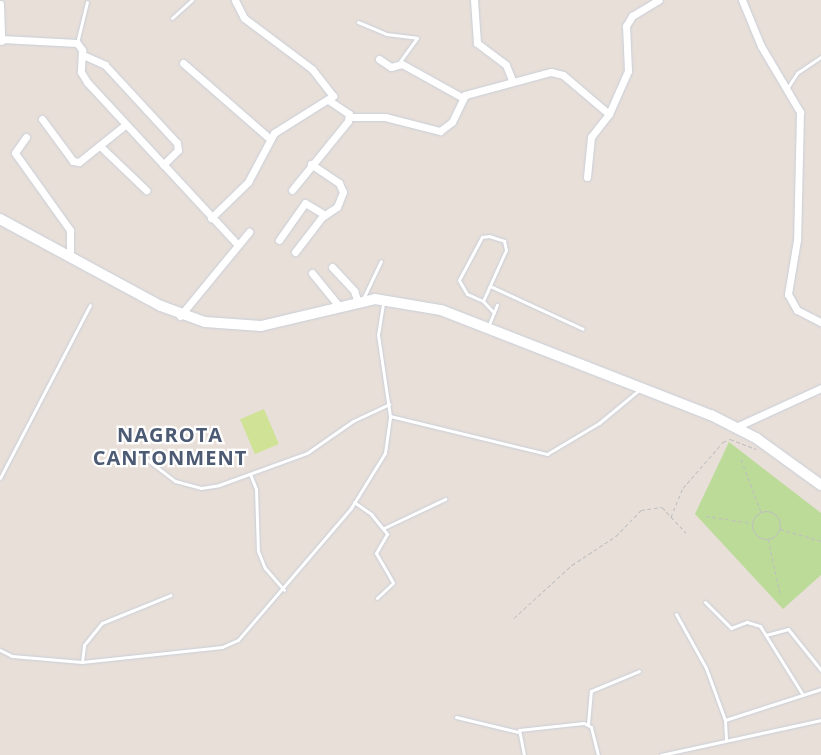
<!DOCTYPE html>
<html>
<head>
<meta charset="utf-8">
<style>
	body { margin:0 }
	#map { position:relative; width:821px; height:755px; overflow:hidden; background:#e8dfd9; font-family:"Open Sans",sans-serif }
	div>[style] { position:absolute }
	.green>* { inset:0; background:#bcdb99 }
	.pitch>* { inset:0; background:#d0e296; transform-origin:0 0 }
	.path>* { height:1px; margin-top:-0.5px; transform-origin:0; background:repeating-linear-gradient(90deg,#bebebe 0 4px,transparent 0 6.5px) }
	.path>.ring { margin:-0.5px; padding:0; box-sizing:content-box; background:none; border:1px solid #bebebe; border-radius:50% }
	.roads { filter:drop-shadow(0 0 1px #c8ced8) drop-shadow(0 0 1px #c8ced8) }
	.service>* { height:3px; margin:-1.5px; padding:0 1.5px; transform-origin:1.5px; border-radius:1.5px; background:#fff }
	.minor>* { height:7px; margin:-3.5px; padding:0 3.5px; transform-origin:3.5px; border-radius:3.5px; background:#fff }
	.secondary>* { height:10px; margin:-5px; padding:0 5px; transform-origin:5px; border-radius:5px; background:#fff }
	span { translate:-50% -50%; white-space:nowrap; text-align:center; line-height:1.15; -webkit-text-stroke:4.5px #fff; paint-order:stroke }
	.district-label { font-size:20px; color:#4c5a73; font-weight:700; letter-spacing:1px }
</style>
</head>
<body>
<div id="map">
	<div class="green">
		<i style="clip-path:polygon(729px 442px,821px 513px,821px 575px,783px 609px,695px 514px)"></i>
	</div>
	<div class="pitch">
		<i style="left:264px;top:409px;width:38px;height:26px;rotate:67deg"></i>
	</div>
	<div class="path">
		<i style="left:741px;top:459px;width:57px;rotate:69.3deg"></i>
		<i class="ring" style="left:752px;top:511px;width:27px;height:27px"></i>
		<i style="left:706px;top:516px;width:46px;rotate:8.8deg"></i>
		<i style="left:671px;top:517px;width:31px;rotate:-68deg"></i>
		<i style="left:683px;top:488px;width:61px;rotate:-49deg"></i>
		<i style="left:723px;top:442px;width:8px;rotate:-23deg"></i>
		<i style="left:730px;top:439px;width:28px;rotate:21deg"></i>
		<i style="left:780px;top:529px;width:43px;rotate:16.3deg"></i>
		<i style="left:768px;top:539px;width:55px;rotate:77.5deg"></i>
		<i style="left:514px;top:618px;width:79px;rotate:-42.4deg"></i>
		<i style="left:572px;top:565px;width:53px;rotate:-33.4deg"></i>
		<i style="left:616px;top:536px;width:36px;rotate:-46deg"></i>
		<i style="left:641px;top:510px;width:21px;rotate:-8deg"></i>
		<i style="left:662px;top:507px;width:35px;rotate:47deg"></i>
	</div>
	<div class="roads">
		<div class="service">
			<i style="left:172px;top:18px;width:27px;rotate:-42deg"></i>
			<i style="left:358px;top:22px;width:30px;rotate:23deg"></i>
			<i style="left:386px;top:34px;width:31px;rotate:7deg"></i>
			<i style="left:417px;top:38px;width:31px;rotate:126deg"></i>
			<i style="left:77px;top:43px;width:42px;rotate:-76.3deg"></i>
			<i style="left:788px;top:87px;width:17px;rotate:-57deg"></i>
			<i style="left:797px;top:73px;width:29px;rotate:-34deg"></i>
			<i style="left:490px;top:286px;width:102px;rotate:24.8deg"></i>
			<i style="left:362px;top:301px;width:44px;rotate:-64.6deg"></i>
			<i style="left:483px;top:301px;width:17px;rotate:-156deg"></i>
			<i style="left:467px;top:294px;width:16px;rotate:-120deg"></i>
			<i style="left:459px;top:280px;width:49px;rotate:-61.9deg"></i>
			<i style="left:482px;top:237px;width:7px;rotate:-8deg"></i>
			<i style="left:489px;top:236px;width:16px;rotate:18deg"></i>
			<i style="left:504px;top:241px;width:9px;rotate:77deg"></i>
			<i style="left:506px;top:250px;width:56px;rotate:114.3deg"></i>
			<i style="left:483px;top:301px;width:16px;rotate:47deg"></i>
			<i style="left:488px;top:327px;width:24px;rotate:-68deg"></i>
			<i style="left:390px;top:416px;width:162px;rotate:13.6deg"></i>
			<i style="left:547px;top:454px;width:61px;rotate:-30.8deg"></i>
			<i style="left:599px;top:423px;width:52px;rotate:-39.5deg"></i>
			<i style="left:141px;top:455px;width:43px;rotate:37.4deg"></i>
			<i style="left:175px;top:481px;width:27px;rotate:15deg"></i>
			<i style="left:201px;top:488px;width:18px;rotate:-9deg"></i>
			<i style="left:219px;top:485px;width:94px;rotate:-20deg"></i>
			<i style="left:307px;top:453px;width:56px;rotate:-34.8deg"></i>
			<i style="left:353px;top:421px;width:40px;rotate:-25deg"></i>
			<i style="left:250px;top:474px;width:16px;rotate:68deg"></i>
			<i style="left:256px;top:489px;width:62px;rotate:88.2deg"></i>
			<i style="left:258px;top:551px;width:18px;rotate:68deg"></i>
			<i style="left:265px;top:568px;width:29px;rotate:49deg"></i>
			<i style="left:0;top:478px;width:195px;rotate:-62.5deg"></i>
			<i style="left:354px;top:502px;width:21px;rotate:35deg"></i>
			<i style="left:371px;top:514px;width:26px;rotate:51deg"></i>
			<i style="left:387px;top:534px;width:22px;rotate:120deg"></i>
			<i style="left:376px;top:553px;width:34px;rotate:60deg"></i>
			<i style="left:393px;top:583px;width:22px;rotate:137deg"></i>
			<i style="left:384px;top:528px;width:68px;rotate:-25.4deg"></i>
			<i style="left:705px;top:602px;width:37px;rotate:45deg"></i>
			<i style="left:731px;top:628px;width:17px;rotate:-21deg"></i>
			<i style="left:747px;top:622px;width:14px;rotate:17deg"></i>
			<i style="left:760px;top:626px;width:81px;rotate:58.1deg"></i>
			<i style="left:676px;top:614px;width:62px;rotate:60.9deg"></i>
			<i style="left:706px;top:668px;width:55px;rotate:69.9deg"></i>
			<i style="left:725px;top:720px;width:20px;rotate:87deg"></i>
			<i style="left:766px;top:635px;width:23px;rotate:-15deg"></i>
			<i style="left:788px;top:629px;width:53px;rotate:51.2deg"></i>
			<i style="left:0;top:650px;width:13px;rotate:27deg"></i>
			<i style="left:12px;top:656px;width:70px;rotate:4.9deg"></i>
			<i style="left:82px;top:662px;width:141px;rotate:-6.1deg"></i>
			<i style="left:222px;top:647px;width:17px;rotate:-24deg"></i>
			<i style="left:238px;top:640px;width:174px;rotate:-49.4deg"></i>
			<i style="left:351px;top:508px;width:65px;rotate:-58.3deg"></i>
			<i style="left:385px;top:453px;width:37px;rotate:-82deg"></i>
			<i style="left:390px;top:416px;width:82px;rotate:-98.4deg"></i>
			<i style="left:378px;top:335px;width:33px;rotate:-81deg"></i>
			<i style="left:82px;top:662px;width:17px;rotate:-83deg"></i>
			<i style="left:84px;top:645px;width:28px;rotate:-51deg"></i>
			<i style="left:102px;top:623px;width:74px;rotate:-22.1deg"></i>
			<i style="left:456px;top:717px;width:64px;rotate:13.6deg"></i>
			<i style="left:725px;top:720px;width:101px;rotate:-17.9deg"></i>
			<i style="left:588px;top:724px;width:33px;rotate:-85deg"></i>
			<i style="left:591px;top:691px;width:52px;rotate:-22.6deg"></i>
			<i style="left:524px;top:755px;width:25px;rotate:-101deg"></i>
			<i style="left:519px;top:730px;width:65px;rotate:-6.1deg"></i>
			<i style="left:584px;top:723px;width:8px;rotate:30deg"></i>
			<i style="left:591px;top:727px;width:29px;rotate:76deg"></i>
			<i style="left:661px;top:755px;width:164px;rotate:-12.3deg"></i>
		</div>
		<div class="minor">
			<i style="left:474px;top:0;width:43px;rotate:86deg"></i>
			<i style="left:477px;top:43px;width:36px;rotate:37deg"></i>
			<i style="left:506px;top:65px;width:18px;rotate:68deg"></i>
			<i style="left:742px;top:0;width:50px;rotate:67.6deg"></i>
			<i style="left:761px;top:46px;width:77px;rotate:59.4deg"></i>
			<i style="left:800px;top:112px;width:128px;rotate:91.3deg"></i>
			<i style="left:797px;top:240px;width:55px;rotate:99.5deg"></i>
			<i style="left:788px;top:294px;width:18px;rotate:61deg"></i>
			<i style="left:797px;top:310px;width:27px;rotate:27deg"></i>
			<i style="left:0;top:4px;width:37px;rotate:88deg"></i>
			<i style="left:2px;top:39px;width:75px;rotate:3.1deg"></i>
			<i style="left:77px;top:43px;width:9px;rotate:54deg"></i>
			<i style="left:82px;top:50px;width:22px;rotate:93deg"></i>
			<i style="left:81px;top:72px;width:12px;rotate:59deg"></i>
			<i style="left:87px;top:82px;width:221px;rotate:47.2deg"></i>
			<i style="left:83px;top:55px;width:24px;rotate:24deg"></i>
			<i style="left:105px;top:65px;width:106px;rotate:47.3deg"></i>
			<i style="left:177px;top:143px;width:7px;rotate:82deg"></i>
			<i style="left:178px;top:150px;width:21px;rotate:135deg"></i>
			<i style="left:379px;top:59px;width:14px;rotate:34deg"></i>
			<i style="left:391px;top:67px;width:11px;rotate:-15deg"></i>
			<i style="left:402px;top:64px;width:70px;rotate:29.1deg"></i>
			<i style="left:183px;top:63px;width:116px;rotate:41.1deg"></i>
			<i style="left:350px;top:117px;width:35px"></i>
			<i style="left:385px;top:117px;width:57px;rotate:14.3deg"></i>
			<i style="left:440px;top:131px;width:15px;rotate:-37deg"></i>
			<i style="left:452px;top:122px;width:30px;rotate:-64deg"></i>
			<i style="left:465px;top:95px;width:89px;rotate:-15deg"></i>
			<i style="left:551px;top:72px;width:12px;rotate:14deg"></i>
			<i style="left:563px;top:75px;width:60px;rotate:40.3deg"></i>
			<i style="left:42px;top:119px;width:52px;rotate:53.6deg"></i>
			<i style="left:73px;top:161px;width:6px;rotate:9deg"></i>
			<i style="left:79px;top:162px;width:59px;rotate:-38.8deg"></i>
			<i style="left:26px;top:137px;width:19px;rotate:125deg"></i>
			<i style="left:15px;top:153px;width:95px;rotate:54.5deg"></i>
			<i style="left:70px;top:230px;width:25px;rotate:90deg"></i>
			<i style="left:100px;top:146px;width:64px;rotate:43.7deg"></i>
			<i style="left:587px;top:177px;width:40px;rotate:-84.3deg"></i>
			<i style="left:591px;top:137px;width:29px;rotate:-52deg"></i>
			<i style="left:609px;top:114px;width:47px;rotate:-66.2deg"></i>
			<i style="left:628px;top:71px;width:45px;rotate:-92.5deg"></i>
			<i style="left:626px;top:26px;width:12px;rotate:-59deg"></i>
			<i style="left:632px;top:16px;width:31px;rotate:-31deg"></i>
			<i style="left:292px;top:190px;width:89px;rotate:-50.9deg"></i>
			<i style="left:348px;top:121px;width:7px;rotate:-82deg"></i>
			<i style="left:349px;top:114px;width:23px;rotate:-146deg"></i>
			<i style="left:211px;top:218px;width:52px;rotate:-44.2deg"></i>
			<i style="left:248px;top:182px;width:55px;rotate:-62deg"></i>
			<i style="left:274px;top:133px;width:70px;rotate:-32.1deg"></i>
			<i style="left:333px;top:96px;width:34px;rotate:-128deg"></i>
			<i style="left:312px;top:69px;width:85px;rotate:-143.1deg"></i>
			<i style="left:244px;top:18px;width:20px;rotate:-117deg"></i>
			<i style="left:279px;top:240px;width:45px;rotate:-54.9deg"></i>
			<i style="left:305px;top:203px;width:23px;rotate:31deg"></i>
			<i style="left:295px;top:252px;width:44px;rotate:-52.4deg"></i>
			<i style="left:322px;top:217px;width:18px;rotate:-34deg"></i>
			<i style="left:337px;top:207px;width:16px;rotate:-68deg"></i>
			<i style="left:343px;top:192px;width:10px;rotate:-114deg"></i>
			<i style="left:339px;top:183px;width:34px;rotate:-146deg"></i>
			<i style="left:332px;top:267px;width:33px;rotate:47deg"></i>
			<i style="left:354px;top:291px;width:12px;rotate:70deg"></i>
			<i style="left:312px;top:273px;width:41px;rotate:50.9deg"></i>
			<i style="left:180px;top:316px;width:109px;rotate:-50.6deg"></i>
			<i style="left:736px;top:427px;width:94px;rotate:-24.6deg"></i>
		</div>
		<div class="secondary">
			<i style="left:0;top:219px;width:183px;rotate:28.4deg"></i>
			<i style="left:161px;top:306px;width:47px;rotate:20deg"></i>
			<i style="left:205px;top:322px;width:56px;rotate:4.1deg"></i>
			<i style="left:261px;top:326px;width:117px;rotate:-13.3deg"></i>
			<i style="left:375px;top:299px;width:67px;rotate:9.5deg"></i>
			<i style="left:441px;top:310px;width:290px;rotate:21.3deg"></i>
			<i style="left:711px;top:415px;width:51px;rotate:27.1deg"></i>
			<i style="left:756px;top:438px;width:80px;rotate:35.9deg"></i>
		</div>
	</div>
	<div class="district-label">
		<span style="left:170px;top:446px">NAGROTA<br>CANTONMENT</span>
	</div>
</div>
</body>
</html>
